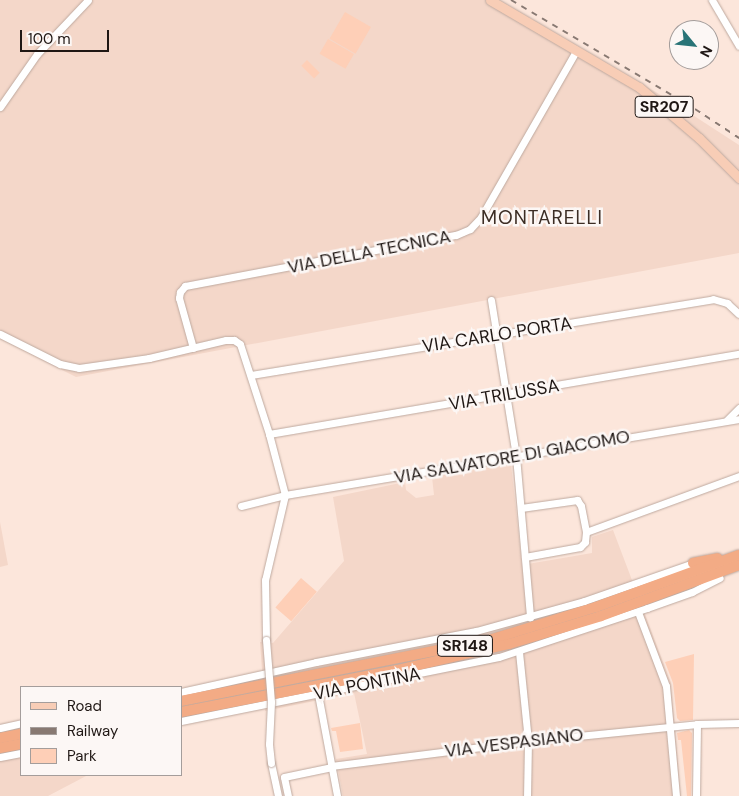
<!DOCTYPE html>
<html>
<head>
<meta charset="utf-8">
<style>
	body { margin:0 }
	#map { position:relative; width:739px; height:796px; overflow:hidden; background:#fce6db; font-family:"DM Sans",sans-serif }
	div>[style] { position:absolute }
	.built>* { inset:0; background:#f4d7c9 }
	.green>* { inset:0; background:#fecfb7; transform-origin:0 0 }
	.roads { filter:drop-shadow(0 0 1px #bea99f) drop-shadow(0 0 1px #bea99f) }
	.minor>* { height:7px; margin:-3.5px; padding:0 3.5px; transform-origin:3.5px; border-radius:3.5px; background:#fff }
	.major>* { height:9px; margin:-4.5px; padding:0 4.5px; transform-origin:4.5px; border-radius:4.5px; background:#f8cdb6 }
	.highway>* { height:10px; margin:-5px; padding:0 5px; transform-origin:5px; border-radius:5px; background:#f3ab85 }
	.rail>* { height:2px; margin-top:-1px; transform-origin:0; background:repeating-linear-gradient(90deg,#887972 0 6px,transparent 0 12px) }
	.bridges { filter:drop-shadow(0 0 1px #bea99f) drop-shadow(0 0 1px #bea99f) }
	.minor-bridge>* { height:7px; margin:-3.5px; padding:0 3.5px; transform-origin:3.5px; border-radius:3.5px; background:#fff }
	span { translate:-50% -50%; white-space:nowrap; text-align:center; line-height:1.15; -webkit-text-stroke:5px #fcf7f5; paint-order:stroke }
	.shield-label span { padding:1px 4px; background:#fcf7f5; border:1px solid; border-radius:4px; -webkit-text-stroke-width:0 }
	.shield-label { font-size:16px; color:#1f1714; font-weight:700 }
	.street-label { font-size:18px; color:#1f1714 }
	.neighbourhood-label { font-size:19px; color:#3c2d24; letter-spacing:1px }
	.legend { position:absolute; left:20px; top:686px; width:162px; height:90px; box-sizing:border-box; background:#fcf7f5; border:1px solid #a49d9b; margin:0; padding:6px 9px; list-style:none; font-size:15px; color:#1f1714 }
	.legend li { display:flex; align-items:center; gap:10px; height:25px }
	.legend b { width:25px; border:1px solid #a49d9b }
	.north { position:absolute; left:669px; top:20px; width:50px; height:50px; box-sizing:border-box; background:#fcf7f5; border:1px solid #a49d9b; border-radius:50%; rotate:118deg; font-size:14px; font-weight:700; line-height:20px; text-align:center; color:#1f1714 }
	.north::after { content:''; display:block; margin:auto; width:18px; height:22px; background:#297477; clip-path:polygon(50% 0,100% 100%,50% 72%,0 100%) }
	.scale { position:absolute; left:20px; top:30px; width:89px; height:22px; box-sizing:border-box; border:2px solid #1f1714; border-top:0; padding-left:6px; font-size:15px; line-height:18px; white-space:nowrap; color:#1f1714; -webkit-text-stroke:4px #fcf7f5; paint-order:stroke }
</style>
</head>
<body>
<div id="map">
	<div class="built">
		<i style="clip-path:polygon(0 0,498px 0,671px 101px,739px 145px,739px 253px,76px 377px,0 339px)"></i>
		<i style="clip-path:polygon(511px 464px,522px 565px,592px 553px,592px 537px,613px 530px,671px 683px,681px 796px,343px 796px,336px 759px,367px 754px,354px 693px,265px 711px,260px 642px,273px 643px,344px 561px,333px 497px,405px 482px,406px 490px,416px 498px,434px 495px,432px 477px)"></i>
		<i style="clip-path:polygon(0 522px,8px 565px,0 567px)"></i>
		<i style="clip-path:polygon(21px 749px,21px 775px,88px 775px,48px 796px,0 796px,0 752px)"></i>
	</div>
	<div class="green">
		<i style="left:345px;top:12px;width:30px;height:31px;rotate:30deg"></i>
		<i style="left:328px;top:39px;width:30px;height:17px;rotate:30deg"></i>
		<i style="left:307px;top:60px;width:18px;height:8px;rotate:45deg"></i>
		<i style="left:301px;top:578px;width:21px;height:39px;rotate:41deg"></i>
		<i style="clip-path:polygon(694px 654px,693px 720px,680px 721px,677px 718px,673px 683px,665px 662px)"></i>
		<i style="clip-path:polygon(360px 723px,363px 749px,340px 752px,336px 731px,332px 731px,331px 728px)"></i>
		<i style="clip-path:polygon(689px 730px,692px 733px,691px 796px,687px 796px,681px 740px,678px 740px,677px 733px)"></i>
	</div>
	<div class="roads">
		<div class="minor">
			<i style="left:712px;top:0;width:53px;rotate:59.6deg"></i>
			<i style="left:0;top:107px;width:65px;rotate:-55.1deg"></i>
			<i style="left:37px;top:54px;width:74px;rotate:-46.6deg"></i>
			<i style="left:491px;top:300px;width:158px;rotate:80.9deg"></i>
			<i style="left:516px;top:456px;width:162px;rotate:85deg"></i>
			<i style="left:0;top:334px;width:67px;rotate:26.6deg"></i>
			<i style="left:60px;top:364px;width:19px;rotate:12deg"></i>
			<i style="left:79px;top:368px;width:71px;rotate:-8.1deg"></i>
			<i style="left:149px;top:358px;width:79px;rotate:-13.2deg"></i>
			<i style="left:226px;top:340px;width:8px"></i>
			<i style="left:234px;top:340px;width:7px;rotate:34deg"></i>
			<i style="left:240px;top:344px;width:95px;rotate:72.1deg"></i>
			<i style="left:269px;top:434px;width:63px;rotate:75.3deg"></i>
			<i style="left:285px;top:495px;width:87px;rotate:103.2deg"></i>
			<i style="left:265px;top:580px;width:60px;rotate:89deg"></i>
			<i style="left:193px;top:348px;width:52px;rotate:-105.6deg"></i>
			<i style="left:179px;top:298px;width:6px;rotate:-81deg"></i>
			<i style="left:180px;top:292px;width:8px;rotate:-50deg"></i>
			<i style="left:185px;top:286px;width:276px;rotate:-10.7deg"></i>
			<i style="left:456px;top:235px;width:15px;rotate:-23deg"></i>
			<i style="left:470px;top:229px;width:16px;rotate:-47deg"></i>
			<i style="left:481px;top:217px;width:191px;rotate:-60.2deg"></i>
			<i style="left:251px;top:375px;width:468px;rotate:-9.3deg"></i>
			<i style="left:713px;top:299px;width:15px;rotate:16deg"></i>
			<i style="left:727px;top:303px;width:16px;rotate:43deg"></i>
			<i style="left:727px;top:420px;width:17px;rotate:-45deg"></i>
			<i style="left:269px;top:434px;width:477px;rotate:-9.7deg"></i>
			<i style="left:241px;top:506px;width:45px;rotate:-14deg"></i>
			<i style="left:285px;top:495px;width:460px;rotate:-9.5deg"></i>
			<i style="left:521px;top:508px;width:57px;rotate:-8.1deg"></i>
			<i style="left:577px;top:500px;width:7px;rotate:56deg"></i>
			<i style="left:581px;top:506px;width:26px;rotate:79deg"></i>
			<i style="left:586px;top:532px;width:10px;rotate:96deg"></i>
			<i style="left:585px;top:542px;width:7px;rotate:135deg"></i>
			<i style="left:580px;top:547px;width:56px;rotate:169.7deg"></i>
			<i style="left:586px;top:532px;width:163px;rotate:-20.1deg"></i>
			<i style="left:638px;top:612px;width:79px;rotate:69.3deg"></i>
			<i style="left:666px;top:686px;width:110px;rotate:84.8deg"></i>
			<i style="left:519px;top:652px;width:89px;rotate:84.2deg"></i>
			<i style="left:528px;top:741px;width:55px;rotate:91deg"></i>
			<i style="left:181px;top:692px;width:138px;rotate:-12.5deg"></i>
			<i style="left:316px;top:662px;width:163px;rotate:-11deg"></i>
			<i style="left:476px;top:631px;width:112px;rotate:-15.5deg"></i>
			<i style="left:584px;top:601px;width:115px;rotate:-19.2deg"></i>
			<i style="left:318px;top:694px;width:104px;rotate:79.4deg"></i>
			<i style="left:181px;top:721px;width:324px;rotate:-11.4deg"></i>
			<i style="left:499px;top:657px;width:156px;rotate:-18.3deg"></i>
			<i style="left:647px;top:608px;width:48px;rotate:-19.6deg"></i>
			<i style="left:692px;top:592px;width:31px;rotate:-27deg"></i>
			<i style="left:0;top:728px;width:22px;rotate:-13deg"></i>
			<i style="left:0;top:757px;width:21px;rotate:-11deg"></i>
			<i style="left:271px;top:763px;width:34px;rotate:78deg"></i>
			<i style="left:331px;top:766px;width:199px;rotate:-7.2deg"></i>
			<i style="left:528px;top:741px;width:170px;rotate:-5.7deg"></i>
			<i style="left:288px;top:796px;width:19px;rotate:-102deg"></i>
			<i style="left:284px;top:777px;width:49px;rotate:-11.8deg"></i>
			<i style="left:696px;top:796px;width:72px;rotate:-89.2deg"></i>
			<i style="left:697px;top:724px;width:42px;rotate:-1.4deg"></i>
		</div>
		<div class="major">
			<i style="left:490px;top:0;width:173px;rotate:30.3deg"></i>
			<i style="left:639px;top:87px;width:79px;rotate:40.4deg"></i>
			<i style="left:699px;top:138px;width:57px;rotate:45deg"></i>
		</div>
		<div class="highway">
			<i style="left:693px;top:563px;width:25px;rotate:-11deg"></i>
			<i style="left:181px;top:701px;width:314px;rotate:-11.2deg"></i>
			<i style="left:489px;top:640px;width:112px;rotate:-17.1deg"></i>
			<i style="left:596px;top:607px;width:152px;rotate:-20deg"></i>
			<i style="left:181px;top:712px;width:220px;rotate:-11deg"></i>
			<i style="left:397px;top:670px;width:115px;rotate:-13.1deg"></i>
			<i style="left:509px;top:644px;width:96px;rotate:-16.9deg"></i>
			<i style="left:601px;top:616px;width:147px;rotate:-20.3deg"></i>
			<i style="left:0;top:738px;width:21px;rotate:-11deg"></i>
			<i style="left:0;top:748px;width:21px;rotate:-11deg"></i>
		</div>
	</div>
	<div class="rail">
		<i style="left:511px;top:0;width:214px;rotate:30.6deg"></i>
		<i style="left:695px;top:109px;width:53px;rotate:33.4deg"></i>
	</div>
	<div class="bridges">
		<div class="minor-bridge">
			<i style="left:266px;top:640px;width:62px;rotate:85.4deg"></i>
			<i style="left:271px;top:702px;width:42px;rotate:92.7deg"></i>
			<i style="left:269px;top:744px;width:19px;rotate:84deg"></i>
		</div>
	</div>
	<div class="shield-label">
		<span style="left:664px;top:107px">SR207</span>
		<span style="left:465px;top:646px">SR148</span>
	</div>
	<div class="street-label">
		<span style="left:369px;top:252px;rotate:-11deg">VIA DELLA TECNICA</span>
		<span style="left:497px;top:335px;rotate:-9deg">VIA CARLO PORTA</span>
		<span style="left:504px;top:395px;rotate:-10deg">VIA TRILUSSA</span>
		<span style="left:512px;top:457px;rotate:-10deg">VIA SALVATORE DI GIACOMO</span>
		<span style="left:367px;top:684px;rotate:-11deg">VIA PONTINA</span>
		<span style="left:514px;top:743px;rotate:-7deg">VIA VESPASIANO</span>
	</div>
	<div class="neighbourhood-label">
		<span style="left:542px;top:218px">MONTARELLI</span>
	</div>
	<ul class="legend">
	<li><b style="height:6px;background:#f8cdb6"></b>Road</li>
	<li><b style="height:6px;background:#887972"></b>Railway</li>
	<li><b style="height:14px;background:#fecfb7"></b>Park</li>
	</ul>
	<div class="north">N</div>
	<div class="scale">100 m</div>
</div>
</body>
</html>
